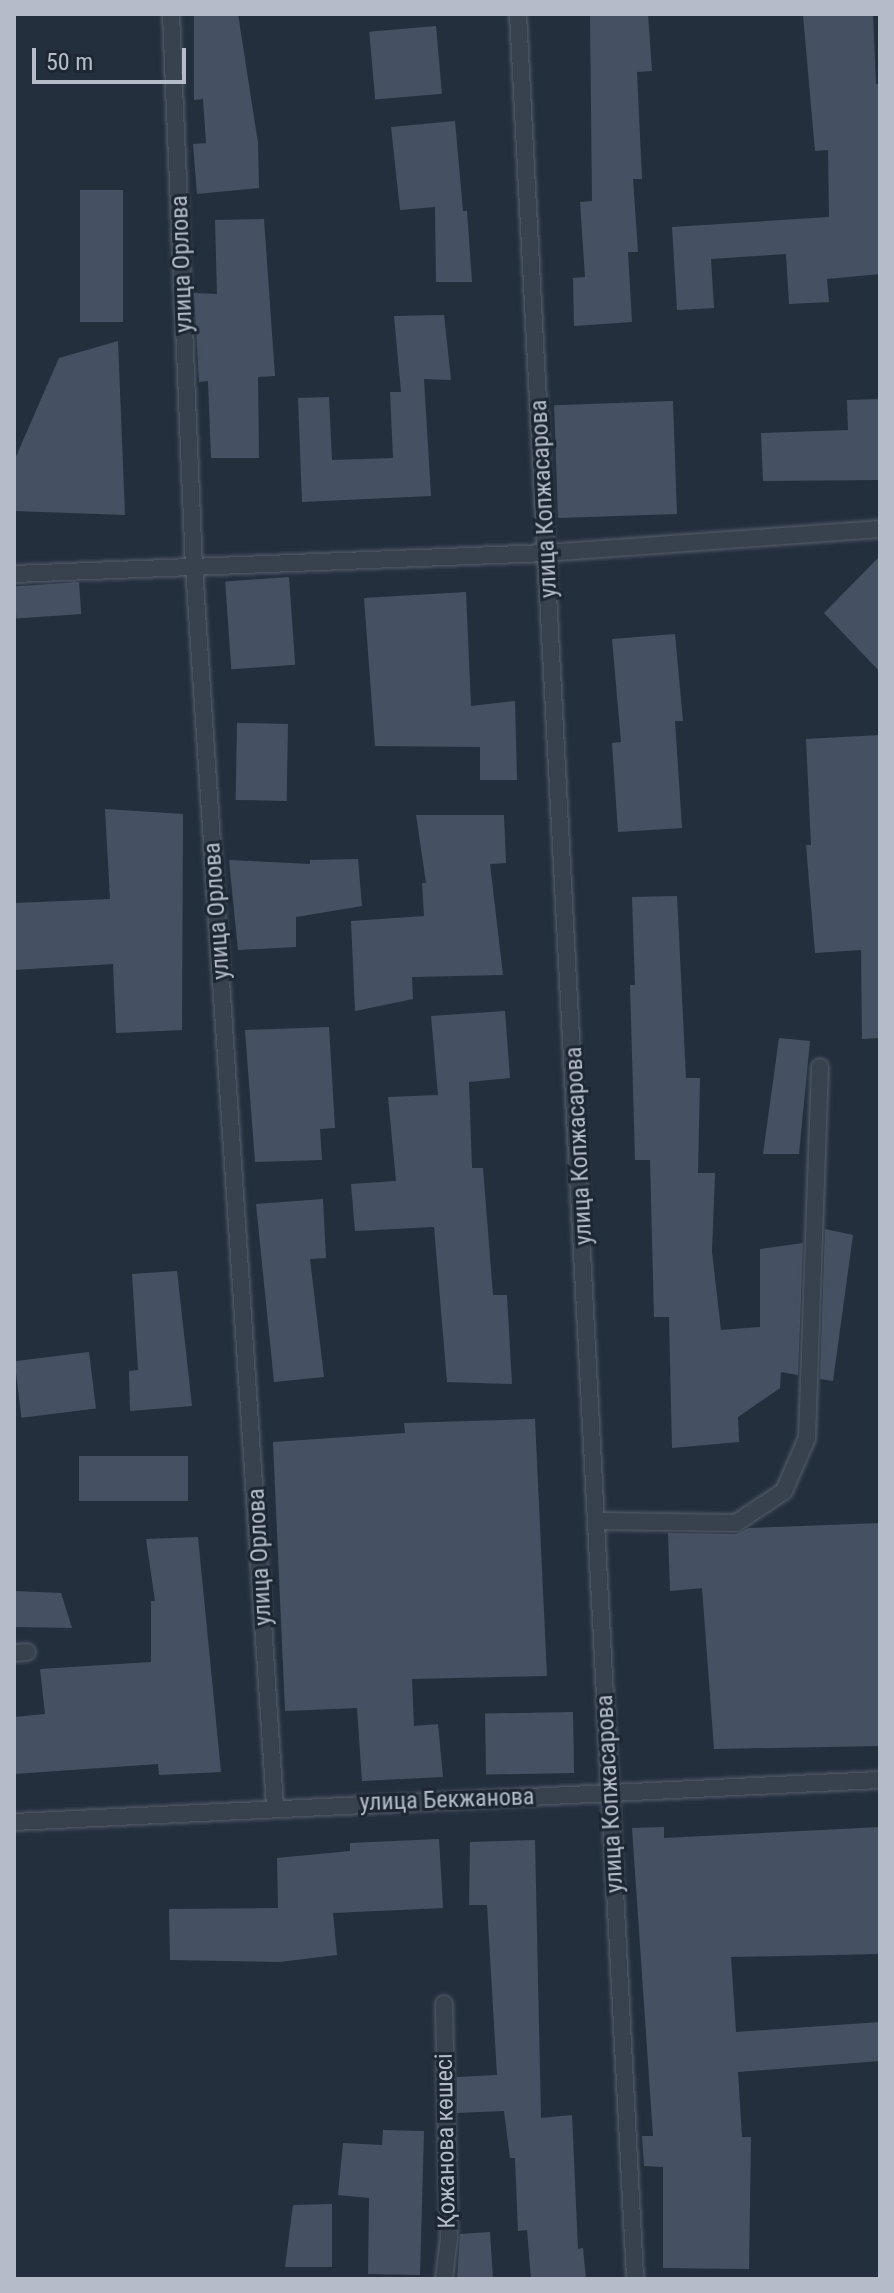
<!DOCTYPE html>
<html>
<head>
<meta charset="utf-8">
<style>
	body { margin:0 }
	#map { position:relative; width:894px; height:2293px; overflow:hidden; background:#242f3e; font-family:"Roboto Condensed",sans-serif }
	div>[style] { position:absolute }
	.building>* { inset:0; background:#455162; transform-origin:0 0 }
	.roads { filter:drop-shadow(0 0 2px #565f6c) drop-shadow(0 0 2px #565f6c) }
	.minor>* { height:16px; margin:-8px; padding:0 8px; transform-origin:8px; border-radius:8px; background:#38414e }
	span { translate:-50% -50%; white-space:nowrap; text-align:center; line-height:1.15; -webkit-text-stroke:6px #1d2633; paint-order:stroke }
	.street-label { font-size:24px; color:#b4bcc9 }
	.frame { position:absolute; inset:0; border:16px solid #b4bcc9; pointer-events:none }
	.scale { position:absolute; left:32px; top:48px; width:154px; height:36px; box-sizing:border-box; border:4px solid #b4bcc9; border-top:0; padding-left:10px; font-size:24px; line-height:28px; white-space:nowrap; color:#b4bcc9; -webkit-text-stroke:6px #1d2633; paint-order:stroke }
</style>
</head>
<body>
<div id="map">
	<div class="building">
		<i style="clip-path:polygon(194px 14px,238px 14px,258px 143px,259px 188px,197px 194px,193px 144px,206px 143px,203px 99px,194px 100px)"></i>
		<i style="clip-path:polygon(590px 14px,648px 14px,652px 71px,637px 72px,642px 179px,633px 179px,638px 252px,628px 252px,632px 322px,574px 326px,573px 278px,585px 277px,580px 202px,592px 201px)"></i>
		<i style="clip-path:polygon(873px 14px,876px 84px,880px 84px,880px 274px,827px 279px,829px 302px,789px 304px,786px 254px,711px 259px,714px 308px,677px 310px,672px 227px,829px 217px,828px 150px,815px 151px,803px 15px)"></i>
		<i style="left:436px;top:26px;width:68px;height:67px;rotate:85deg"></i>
		<i style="clip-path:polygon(455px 121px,463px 211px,467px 211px,472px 282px,436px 282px,435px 207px,400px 210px,391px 127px)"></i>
		<i style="left:80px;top:190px;width:43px;height:132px"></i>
		<i style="clip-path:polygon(264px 219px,275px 376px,258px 377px,259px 458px,211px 458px,208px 381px,199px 382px,194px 293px,217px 294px,215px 220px)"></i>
		<i style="clip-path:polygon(444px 315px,451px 380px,424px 379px,431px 496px,302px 502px,298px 398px,329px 397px,332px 460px,393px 458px,390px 392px,401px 392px,394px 316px)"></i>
		<i style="clip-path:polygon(118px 341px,125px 515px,14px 511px,14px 461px,59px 358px)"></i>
		<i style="clip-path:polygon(880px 399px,880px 480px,763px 481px,761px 433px,848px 430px,847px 400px)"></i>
		<i style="left:673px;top:401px;width:113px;height:119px;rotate:88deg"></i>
		<i style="clip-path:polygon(880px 556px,880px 672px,824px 613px)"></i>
		<i style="left:289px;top:577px;width:88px;height:64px;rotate:86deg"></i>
		<i style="left:79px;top:582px;width:32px;height:65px;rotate:86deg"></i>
		<i style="clip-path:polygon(466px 592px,471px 706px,515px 701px,517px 780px,480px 780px,480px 747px,375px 746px,364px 598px)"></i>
		<i style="clip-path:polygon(675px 634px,683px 721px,675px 721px,682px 828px,618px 832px,612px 743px,621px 742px,612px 639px)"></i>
		<i style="left:237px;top:723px;width:51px;height:77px;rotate:1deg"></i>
		<i style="clip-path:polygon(880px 735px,880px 1038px,862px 1039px,861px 950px,815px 953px,806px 845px,811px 845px,806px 739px)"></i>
		<i style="clip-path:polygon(105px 809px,183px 814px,182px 1030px,116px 1033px,113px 964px,14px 970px,14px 903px,110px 899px)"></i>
		<i style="clip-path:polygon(416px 815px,504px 815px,506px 863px,490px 864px,503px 975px,412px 977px,413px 999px,355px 1011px,351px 921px,424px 916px,422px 883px,426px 883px)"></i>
		<i style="clip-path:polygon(358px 859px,362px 906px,296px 917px,296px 947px,238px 950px,229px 860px,310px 864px,310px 860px)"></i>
		<i style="clip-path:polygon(677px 896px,686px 1078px,700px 1078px,698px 1173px,715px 1173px,712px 1252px,721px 1330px,760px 1327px,760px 1249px,803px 1243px,798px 1375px,781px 1372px,780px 1388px,738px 1417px,739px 1442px,672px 1448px,669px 1317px,654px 1317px,650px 1160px,635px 1160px,630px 985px,635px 985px,632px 897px)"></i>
		<i style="clip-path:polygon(505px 1011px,510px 1078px,469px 1082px,472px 1168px,483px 1168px,493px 1295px,507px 1295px,512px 1384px,447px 1382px,434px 1227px,355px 1231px,351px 1184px,396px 1181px,388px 1097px,438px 1095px,431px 1016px)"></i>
		<i style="clip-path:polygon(329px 1027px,335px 1128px,320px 1129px,322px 1160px,255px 1162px,245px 1030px)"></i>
		<i style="clip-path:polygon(779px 1038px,810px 1041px,799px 1154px,763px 1154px)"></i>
		<i style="clip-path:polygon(323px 1199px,326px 1258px,310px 1259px,324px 1377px,274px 1382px,256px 1204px)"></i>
		<i style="clip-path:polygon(825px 1229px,853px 1235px,833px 1381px,820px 1379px)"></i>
		<i style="clip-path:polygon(177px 1271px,192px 1406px,130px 1411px,129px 1371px,138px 1370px,132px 1274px)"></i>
		<i style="left:89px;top:1352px;width:57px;height:75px;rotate:83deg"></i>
		<i style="clip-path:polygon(535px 1419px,547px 1676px,412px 1679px,414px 1726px,438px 1724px,443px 1777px,362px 1781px,357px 1708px,285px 1711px,273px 1442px,405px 1433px,404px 1423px)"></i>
		<i style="left:188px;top:1456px;width:45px;height:109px;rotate:90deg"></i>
		<i style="clip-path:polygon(880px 1523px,880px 1746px,714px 1749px,702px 1588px,670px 1591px,668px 1533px,736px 1534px,749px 1528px)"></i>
		<i style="clip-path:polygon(198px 1537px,221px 1772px,159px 1775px,158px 1764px,14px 1774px,14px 1717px,45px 1714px,40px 1669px,151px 1662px,151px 1601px,155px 1601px,146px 1539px)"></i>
		<i style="clip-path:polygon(14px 1591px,61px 1593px,72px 1628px,14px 1627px)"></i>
		<i style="left:573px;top:1712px;width:61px;height:88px;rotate:89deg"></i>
		<i style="clip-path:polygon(664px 1827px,664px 1838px,880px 1827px,880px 1954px,731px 1957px,736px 2032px,880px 2022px,880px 2061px,738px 2072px,742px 2137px,751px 2137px,749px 2269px,663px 2268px,663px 2167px,644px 2166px,642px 2136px,653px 2136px,632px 1828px)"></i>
		<i style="clip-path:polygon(439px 1839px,443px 1908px,333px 1913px,337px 1955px,279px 1962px,170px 1960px,169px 1909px,278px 1908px,277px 1858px,350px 1851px,350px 1843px)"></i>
		<i style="clip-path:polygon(535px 1840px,541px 2118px,572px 2115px,578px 2249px,583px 2248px,586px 2279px,531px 2279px,527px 2230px,518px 2231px,515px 2158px,510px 2158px,504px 2111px,457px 2113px,457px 2077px,497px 2075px,487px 1905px,469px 1905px,470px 1842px)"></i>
		<i style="clip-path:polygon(383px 2130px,424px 2131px,420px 2275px,368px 2274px,369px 2198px,338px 2195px,343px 2143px,382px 2145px)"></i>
		<i style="clip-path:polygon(332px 2204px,332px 2267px,285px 2267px,293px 2205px)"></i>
		<i style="clip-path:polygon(490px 2232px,493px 2279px,457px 2279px,460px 2234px)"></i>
	</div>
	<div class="roads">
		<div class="minor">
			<i style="left:171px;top:14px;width:553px;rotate:87.62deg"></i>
			<i style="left:194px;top:567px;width:1243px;rotate:86.26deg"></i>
			<i style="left:518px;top:14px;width:2268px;rotate:87.04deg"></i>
			<i style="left:14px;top:574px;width:533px;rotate:-2.26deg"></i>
			<i style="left:547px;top:553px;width:334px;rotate:-4.1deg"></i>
			<i style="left:599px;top:1521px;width:137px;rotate:0.8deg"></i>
			<i style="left:736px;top:1523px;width:58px;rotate:-33.7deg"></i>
			<i style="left:784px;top:1491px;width:58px;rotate:-66.5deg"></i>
			<i style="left:807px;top:1438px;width:371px;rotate:-88deg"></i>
			<i style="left:14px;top:1653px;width:13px;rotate:-4deg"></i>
			<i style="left:14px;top:1822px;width:867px;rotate:-2.78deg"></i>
			<i style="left:444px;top:2004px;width:234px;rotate:88.8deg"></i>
			<i style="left:449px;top:2238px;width:41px;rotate:97deg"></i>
		</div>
	</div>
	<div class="street-label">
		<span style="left:182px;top:264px;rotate:-92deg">улица Орлова</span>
		<span style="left:544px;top:499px;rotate:-93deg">улица Копжасарова</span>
		<span style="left:217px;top:911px;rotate:-94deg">улица Орлова</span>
		<span style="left:579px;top:1146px;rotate:-93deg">улица Копжасарова</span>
		<span style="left:260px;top:1557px;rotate:-93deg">улица Орлова</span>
		<span style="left:610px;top:1794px;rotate:-93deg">улица Копжасарова</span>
		<span style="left:447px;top:1800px;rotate:-2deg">улица Бекжанова</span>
		<span style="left:446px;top:2141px;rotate:-91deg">Қожанова көшесі</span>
	</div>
	<div class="frame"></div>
	<div class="scale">50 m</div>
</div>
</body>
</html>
